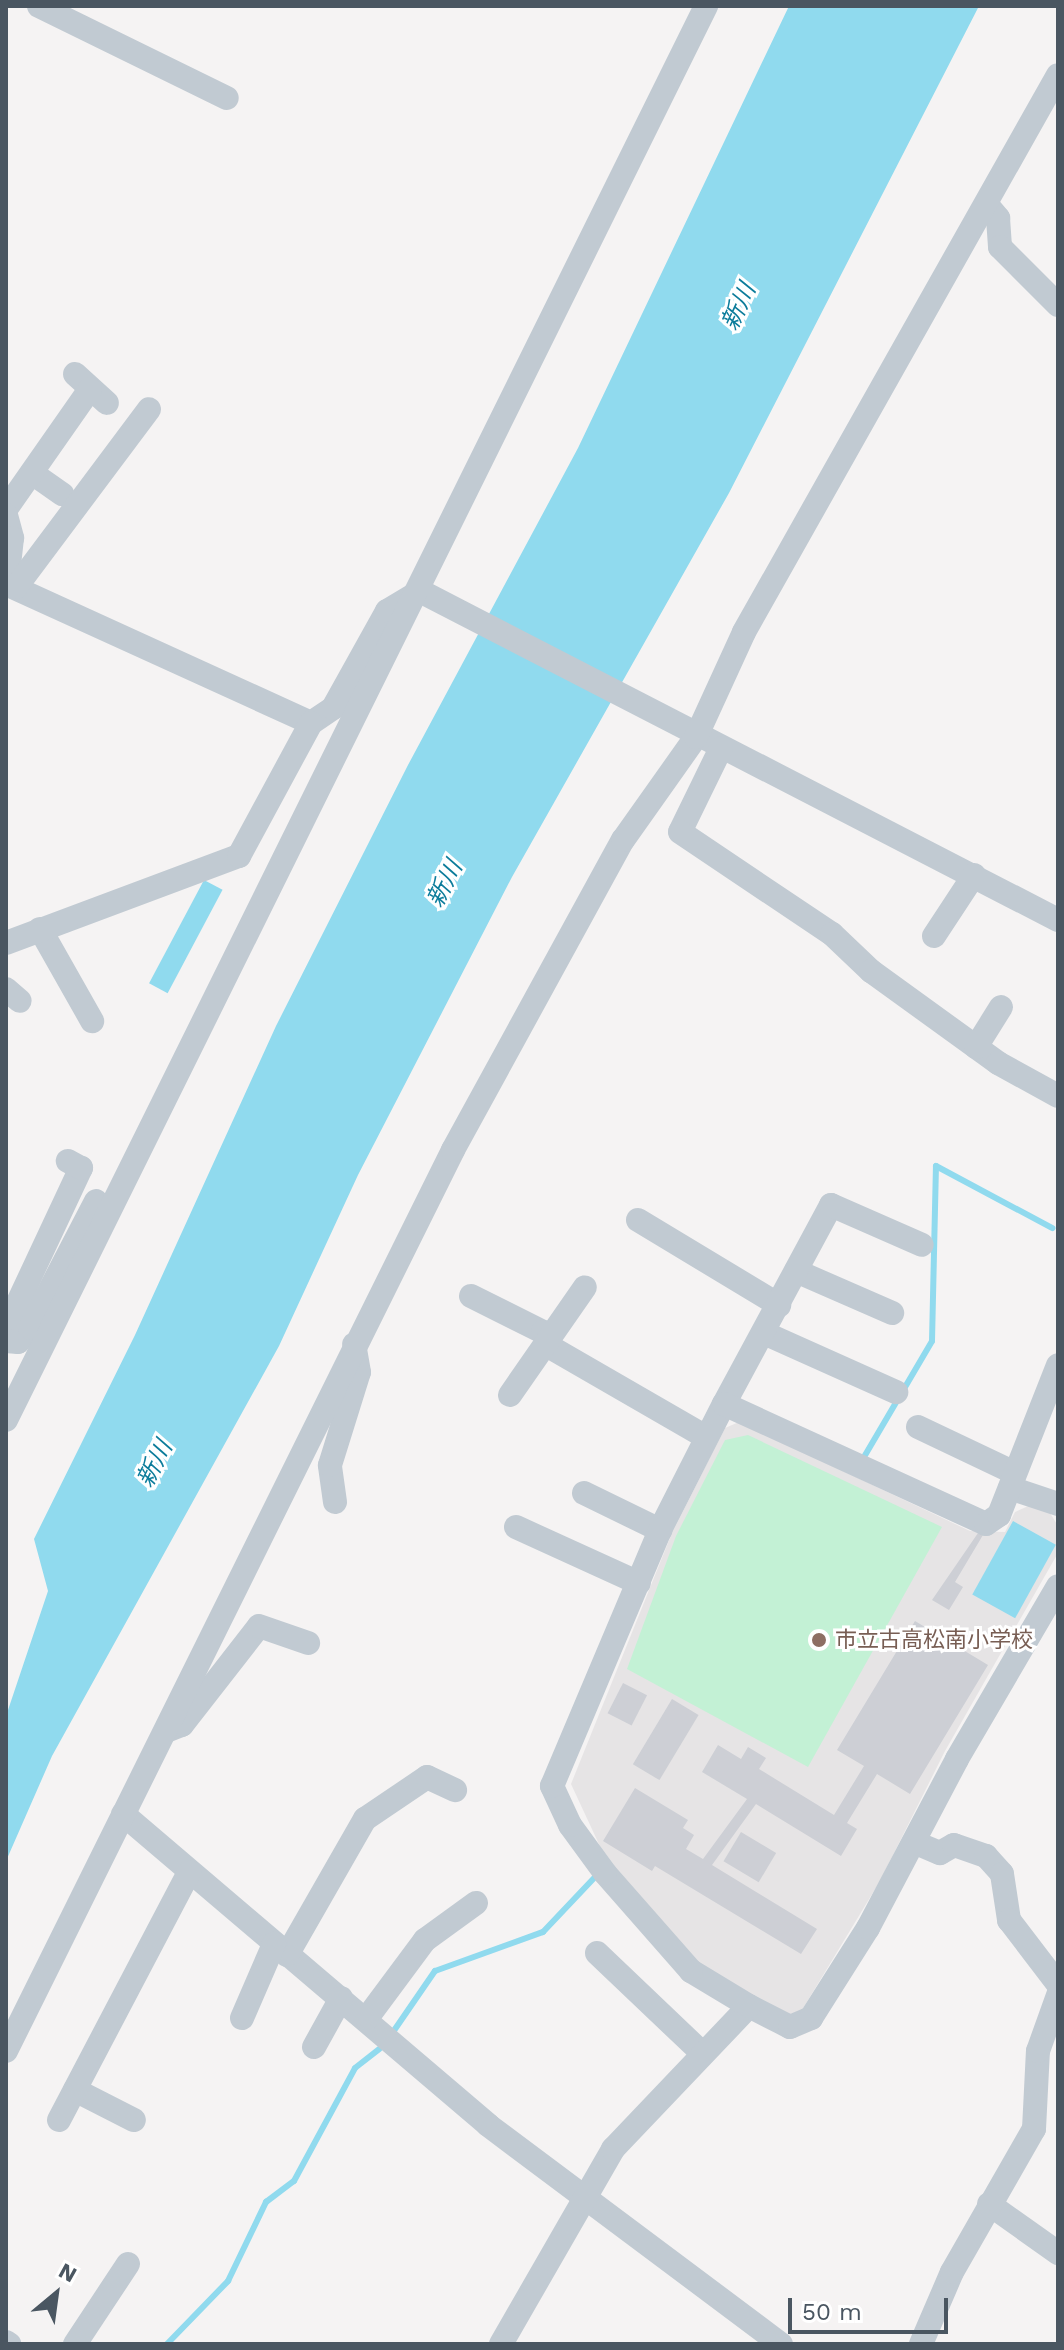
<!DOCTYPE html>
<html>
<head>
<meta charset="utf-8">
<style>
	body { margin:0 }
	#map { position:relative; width:1064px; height:2350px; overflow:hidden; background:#f5f3f3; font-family:"Work Sans","Noto Sans JP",sans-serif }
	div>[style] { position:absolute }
	.education>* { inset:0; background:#e6e4e5 }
	.green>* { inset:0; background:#c3f1d5 }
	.water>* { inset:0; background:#90daee; transform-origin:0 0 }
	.stream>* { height:6px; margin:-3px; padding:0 3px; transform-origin:3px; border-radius:3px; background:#90daee }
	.building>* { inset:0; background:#cdcfd5; transform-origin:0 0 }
	.minor>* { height:24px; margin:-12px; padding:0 12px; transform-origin:12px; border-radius:12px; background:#c1cad2 }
	.dots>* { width:22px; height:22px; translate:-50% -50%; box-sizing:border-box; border:4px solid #fff; border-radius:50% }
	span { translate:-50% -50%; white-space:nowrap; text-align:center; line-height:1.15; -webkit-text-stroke:6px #fff; paint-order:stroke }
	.education-label { font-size:22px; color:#785e54 }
	.left { translate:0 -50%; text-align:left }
	.water-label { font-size:24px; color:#0c7c9b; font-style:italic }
	.frame { position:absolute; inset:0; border:8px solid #4a5661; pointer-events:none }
	.north { position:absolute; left:16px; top:2254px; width:80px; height:80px; -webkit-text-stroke:6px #fff; paint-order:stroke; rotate:29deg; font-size:22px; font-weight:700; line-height:32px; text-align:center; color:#4a5661 }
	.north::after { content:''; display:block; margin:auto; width:28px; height:36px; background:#4a5661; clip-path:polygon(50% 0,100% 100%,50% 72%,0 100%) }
	.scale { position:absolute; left:788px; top:2298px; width:160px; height:36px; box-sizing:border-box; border:4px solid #4a5661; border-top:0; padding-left:10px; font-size:24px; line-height:28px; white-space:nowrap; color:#4a5661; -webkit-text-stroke:6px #fff; paint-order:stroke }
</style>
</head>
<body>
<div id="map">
	<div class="education">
		<i style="clip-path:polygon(739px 1422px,970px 1531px,1005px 1532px,1015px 1512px,1035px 1503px,1047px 1508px,1058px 1526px,1058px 1553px,945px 1751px,880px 1881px,802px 2010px,788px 2015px,697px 1967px,604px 1855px,571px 1784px,672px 1533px,725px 1428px)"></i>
	</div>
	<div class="green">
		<i style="clip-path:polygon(748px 1435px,942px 1527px,808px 1767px,627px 1669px,676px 1536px,725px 1440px)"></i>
	</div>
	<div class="water">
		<i style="clip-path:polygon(789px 6px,979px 6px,729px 493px,512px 877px,358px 1175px,279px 1346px,52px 1756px,6px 1861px,6px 1716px,48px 1591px,34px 1539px,135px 1335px,276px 1026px,408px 765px,578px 448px)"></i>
		<i style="left:204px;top:880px;width:21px;height:117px;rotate:28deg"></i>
		<i style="left:1013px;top:1521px;width:49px;height:84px;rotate:29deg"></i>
	</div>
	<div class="stream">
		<i style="left:864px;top:1457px;width:134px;rotate:-59.6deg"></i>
		<i style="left:932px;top:1341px;width:175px;rotate:-88.7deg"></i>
		<i style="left:936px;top:1166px;width:132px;rotate:28.1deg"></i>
		<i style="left:393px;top:2032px;width:74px;rotate:-55.5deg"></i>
		<i style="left:435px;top:1971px;width:115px;rotate:-19.9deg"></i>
		<i style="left:543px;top:1932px;width:74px;rotate:-46.6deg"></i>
		<i style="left:167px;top:2344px;width:88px;rotate:-45.9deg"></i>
		<i style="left:228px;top:2281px;width:88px;rotate:-64.3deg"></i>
		<i style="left:266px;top:2202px;width:35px;rotate:-37deg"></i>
		<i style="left:294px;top:2181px;width:128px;rotate:-61.6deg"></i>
		<i style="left:355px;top:2068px;width:31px;rotate:-38deg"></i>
	</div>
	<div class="building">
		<i style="clip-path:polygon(978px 1533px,983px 1535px,955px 1582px,963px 1587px,949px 1610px,932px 1600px)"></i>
		<i style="clip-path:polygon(915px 1621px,988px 1665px,910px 1794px,877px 1774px,847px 1823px,857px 1829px,841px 1856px,756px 1804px,712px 1865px,817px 1929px,801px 1954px,655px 1866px,652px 1871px,603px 1841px,635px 1788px,688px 1820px,683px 1828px,694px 1835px,686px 1849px,703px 1859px,747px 1799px,702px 1772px,718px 1745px,741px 1759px,748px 1747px,766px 1758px,759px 1769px,834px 1815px,864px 1766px,837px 1750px)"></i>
		<i style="left:623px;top:1683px;width:27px;height:34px;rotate:27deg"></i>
		<i style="left:672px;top:1699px;width:31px;height:76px;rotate:31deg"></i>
		<i style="left:741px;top:1832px;width:41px;height:34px;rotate:31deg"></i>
	</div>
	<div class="minor">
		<i style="left:39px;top:6px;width:209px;rotate:26.1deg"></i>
		<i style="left:988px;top:206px;width:16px;rotate:50deg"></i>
		<i style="left:998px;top:218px;width:29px;rotate:86deg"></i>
		<i style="left:1000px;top:247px;width:82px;rotate:45deg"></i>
		<i style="left:75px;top:374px;width:43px;rotate:42.2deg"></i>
		<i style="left:32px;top:473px;width:37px;rotate:35deg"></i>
		<i style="left:6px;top:509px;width:146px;rotate:-55deg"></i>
		<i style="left:6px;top:515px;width:24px;rotate:75deg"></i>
		<i style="left:12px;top:538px;width:45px;rotate:96.3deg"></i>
		<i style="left:6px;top:584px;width:335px;rotate:24.5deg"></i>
		<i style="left:311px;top:723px;width:27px;rotate:-34deg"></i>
		<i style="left:333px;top:708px;width:111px;rotate:-60.9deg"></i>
		<i style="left:387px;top:611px;width:39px;rotate:-31deg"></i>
		<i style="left:16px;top:587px;width:222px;rotate:-53.2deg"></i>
		<i style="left:420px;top:591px;width:718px;rotate:27.28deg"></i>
		<i style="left:721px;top:748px;width:93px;rotate:116deg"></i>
		<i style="left:680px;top:832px;width:183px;rotate:33.9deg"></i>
		<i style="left:832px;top:934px;width:54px;rotate:43.5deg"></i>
		<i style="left:871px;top:971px;width:157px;rotate:35.9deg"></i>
		<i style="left:998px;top:1063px;width:68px;rotate:28.8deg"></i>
		<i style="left:40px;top:929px;width:106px;rotate:60.5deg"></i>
		<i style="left:934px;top:936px;width:73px;rotate:-56.7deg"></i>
		<i style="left:6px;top:943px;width:249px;rotate:-20.5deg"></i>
		<i style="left:239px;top:856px;width:151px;rotate:-61.6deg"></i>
		<i style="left:6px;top:989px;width:18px;rotate:41deg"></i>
		<i style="left:976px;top:1047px;width:47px;rotate:-58deg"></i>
		<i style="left:638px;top:1220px;width:165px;rotate:31.1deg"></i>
		<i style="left:796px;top:1271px;width:105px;rotate:23.6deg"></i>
		<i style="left:471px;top:1296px;width:80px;rotate:26.6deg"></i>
		<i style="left:543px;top:1332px;width:17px;rotate:65deg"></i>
		<i style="left:550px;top:1347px;width:180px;rotate:30deg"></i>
		<i style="left:6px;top:1328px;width:177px;rotate:-64.9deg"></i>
		<i style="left:81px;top:1168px;width:15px;rotate:-152deg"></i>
		<i style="left:764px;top:1333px;width:145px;rotate:24.1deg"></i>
		<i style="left:6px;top:1341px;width:12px;rotate:5deg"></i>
		<i style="left:18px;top:1342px;width:18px;rotate:-49deg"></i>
		<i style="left:30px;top:1328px;width:143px;rotate:-62.5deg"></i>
		<i style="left:510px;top:1395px;width:131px;rotate:-55.2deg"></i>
		<i style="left:724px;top:1404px;width:226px;rotate:-61.7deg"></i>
		<i style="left:831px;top:1205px;width:99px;rotate:23.7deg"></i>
		<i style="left:6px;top:1420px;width:1578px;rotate:-63.66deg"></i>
		<i style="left:918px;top:1427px;width:107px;rotate:25.4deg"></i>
		<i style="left:1010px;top:1488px;width:51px;rotate:18.4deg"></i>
		<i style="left:584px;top:1493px;width:85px;rotate:26deg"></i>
		<i style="left:335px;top:1502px;width:37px;rotate:-98deg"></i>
		<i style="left:330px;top:1465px;width:97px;rotate:-72.7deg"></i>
		<i style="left:359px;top:1372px;width:28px;rotate:-100deg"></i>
		<i style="left:516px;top:1527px;width:135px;rotate:24.5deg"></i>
		<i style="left:166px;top:1731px;width:17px;rotate:-21deg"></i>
		<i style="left:182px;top:1725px;width:125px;rotate:-52.1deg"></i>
		<i style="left:259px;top:1626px;width:52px;rotate:19.1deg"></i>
		<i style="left:123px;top:1814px;width:480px;rotate:40.4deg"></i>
		<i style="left:488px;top:2125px;width:366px;rotate:36.8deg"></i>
		<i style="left:916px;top:1843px;width:26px;rotate:23deg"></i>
		<i style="left:940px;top:1853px;width:16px;rotate:-30deg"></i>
		<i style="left:954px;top:1845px;width:34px;rotate:19deg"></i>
		<i style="left:986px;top:1856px;width:24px;rotate:48deg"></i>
		<i style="left:1002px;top:1874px;width:47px;rotate:81.3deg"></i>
		<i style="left:1009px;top:1920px;width:81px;rotate:52.6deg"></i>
		<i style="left:597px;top:1953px;width:146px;rotate:43.6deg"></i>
		<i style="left:287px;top:1955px;width:157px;rotate:-60.2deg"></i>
		<i style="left:365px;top:1819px;width:75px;rotate:-34.1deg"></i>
		<i style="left:427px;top:1777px;width:31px;rotate:25deg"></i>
		<i style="left:749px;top:2006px;width:46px;rotate:27.1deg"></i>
		<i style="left:790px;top:2027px;width:23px;rotate:-23deg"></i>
		<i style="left:811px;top:2018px;width:107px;rotate:-57.7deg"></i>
		<i style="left:868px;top:1928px;width:191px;rotate:-62.2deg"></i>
		<i style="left:957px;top:1759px;width:200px;rotate:-59.7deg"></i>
		<i style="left:242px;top:2018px;width:81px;rotate:-66.6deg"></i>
		<i style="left:367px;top:2018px;width:97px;rotate:-53.4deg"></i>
		<i style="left:425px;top:1940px;width:63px;rotate:-36deg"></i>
		<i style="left:314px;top:2047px;width:56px;rotate:-61.1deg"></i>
		<i style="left:6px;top:2051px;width:1006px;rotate:-63.61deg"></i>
		<i style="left:453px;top:1150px;width:354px;rotate:-61.3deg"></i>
		<i style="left:623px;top:840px;width:126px;rotate:-54.7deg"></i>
		<i style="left:696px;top:737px;width:115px;rotate:-65.4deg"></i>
		<i style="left:744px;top:632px;width:639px;rotate:-60.59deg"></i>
		<i style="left:75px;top:2090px;width:66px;rotate:27deg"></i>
		<i style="left:59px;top:2120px;width:280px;rotate:-62.3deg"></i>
		<i style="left:989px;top:2204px;width:85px;rotate:35.4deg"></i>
		<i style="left:6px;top:2342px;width:4px;rotate:34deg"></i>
		<i style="left:75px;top:2344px;width:96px;rotate:-56.5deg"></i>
		<i style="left:501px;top:2344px;width:225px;rotate:-60.1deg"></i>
		<i style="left:613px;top:2149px;width:197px;rotate:-46.4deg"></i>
		<i style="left:749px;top:2006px;width:68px;rotate:-148.9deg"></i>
		<i style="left:691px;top:1971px;width:130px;rotate:-131.3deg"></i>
		<i style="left:605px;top:1873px;width:59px;rotate:-126.1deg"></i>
		<i style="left:570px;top:1825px;width:43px;rotate:-114.8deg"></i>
		<i style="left:552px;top:1786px;width:278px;rotate:-67.1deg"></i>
		<i style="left:660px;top:1530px;width:141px;rotate:-63.1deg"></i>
		<i style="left:724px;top:1404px;width:288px;rotate:24.6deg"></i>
		<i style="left:986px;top:1524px;width:16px;rotate:-35deg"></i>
		<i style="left:999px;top:1515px;width:161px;rotate:-68.5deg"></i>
		<i style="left:921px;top:2344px;width:78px;rotate:-66.7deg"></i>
		<i style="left:952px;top:2272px;width:165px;rotate:-60.2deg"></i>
		<i style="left:1034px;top:2129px;width:78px;rotate:-87.1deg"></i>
		<i style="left:1038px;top:2051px;width:59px;rotate:-70.3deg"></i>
	</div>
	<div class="dots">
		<i style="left:819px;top:1640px;background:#8d6e63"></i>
	</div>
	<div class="education-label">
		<span class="left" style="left:835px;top:1640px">市立古高松南小学校</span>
	</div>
	<div class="water-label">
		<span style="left:739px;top:307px;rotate:-65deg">新川</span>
		<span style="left:445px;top:884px;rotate:-63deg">新川</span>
		<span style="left:155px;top:1464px;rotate:-63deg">新川</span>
	</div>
	<div class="frame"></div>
	<div class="north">N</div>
	<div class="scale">50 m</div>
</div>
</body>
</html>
